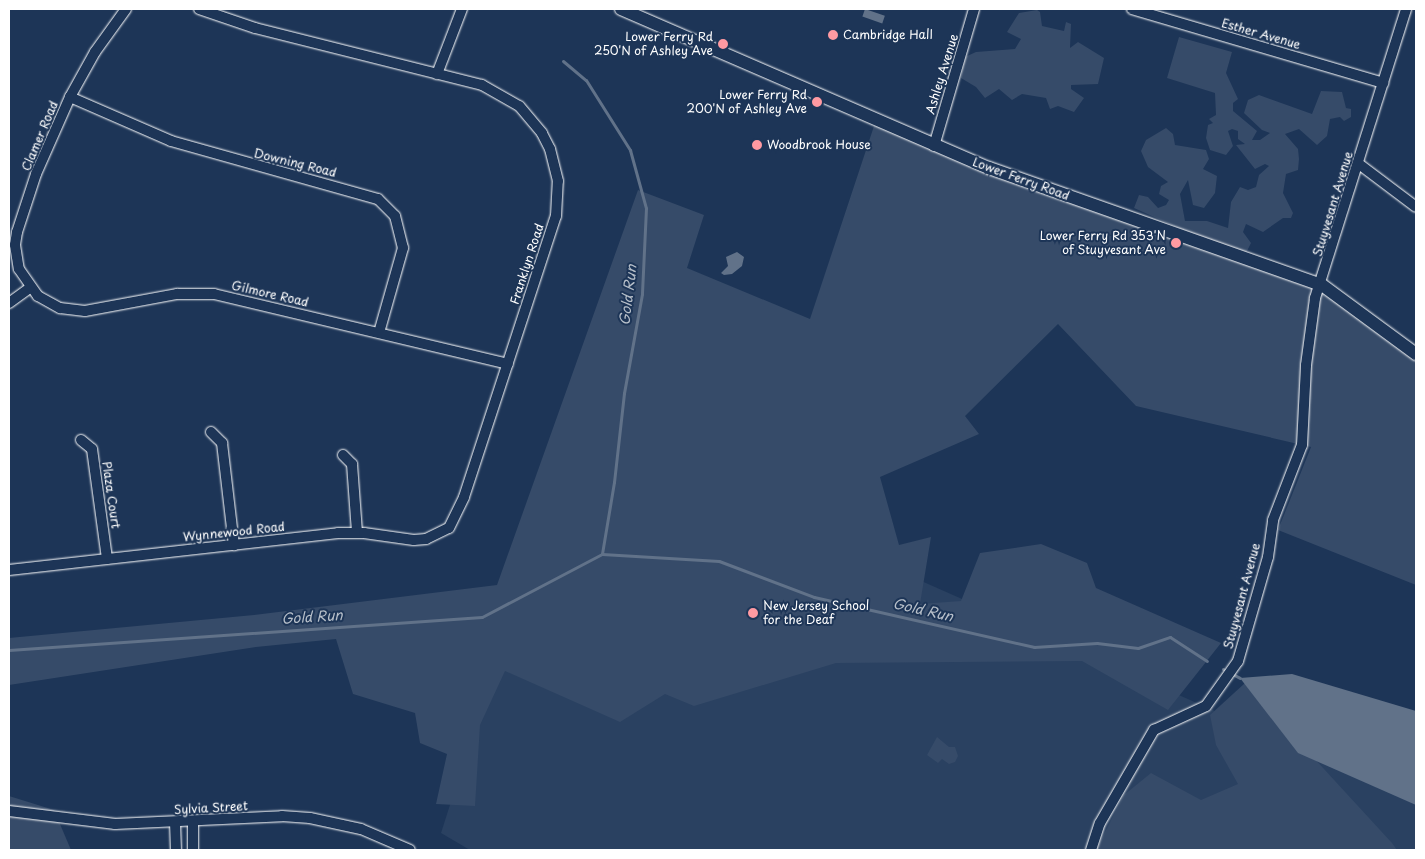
<!DOCTYPE html>
<html>
<head>
<meta charset="utf-8">
<style>
	body { margin:0 }
	#map { position:relative; width:1425px; height:859px; overflow:hidden; background:#1d3557; font-family:"Playpen Sans",sans-serif }
	div>[style] { position:absolute }
	.built>* { inset:0; background:#2a4161 }
	.green>* { inset:0; background:#364b69 }
	.water>* { inset:0; background:#617289; transform-origin:0 0 }
	.stream>* { height:3px; margin:-1.5px; padding:0 1.5px; transform-origin:1.5px; border-radius:1.5px; background:#617289 }
	.roads { filter:drop-shadow(0 0 1px #fff) drop-shadow(0 0 1px #fff) }
	.minor>* { height:10px; margin:-5px; padding:0 5px; transform-origin:5px; border-radius:5px; background:#1d3557 }
	.tertiary>* { height:12px; margin:-6px; padding:0 6px; transform-origin:6px; border-radius:6px; background:#1d3557 }
	.dots>* { width:14px; height:14px; translate:-50% -50%; box-sizing:border-box; border:2px solid #1d3557; border-radius:50% }
	span { translate:-50% -50%; white-space:nowrap; text-align:center; line-height:1.15; -webkit-text-stroke:4px #1d3557; paint-order:stroke }
	.street-label { font-size:12px; color:#fff }
	.poi-label { font-size:12px; color:#fff }
	.left { translate:0 -50%; text-align:left }
	.right { translate:-100% -50%; text-align:right }
	.water-label { font-size:14px; color:#b8c0ca; font-style:italic }
	.frame { position:absolute; inset:0; border:10px solid #fff; pointer-events:none }
</style>
</head>
<body>
<div id="map">
	<div class="built">
		<i style="clip-path:polygon(571px 426px,1416px 800px,1416px 850px,470px 850px,441px 833px)"></i>
	</div>
	<div class="green">
		<i style="clip-path:polygon(1037px 10px,1040px 12px,1042px 26px,1064px 31px,1066px 22px,1071px 24px,1070px 48px,1078px 42px,1104px 58px,1098px 84px,1071px 85px,1071px 89px,1084px 98px,1074px 112px,1058px 106px,1050px 109px,1046px 98px,1022px 94px,1012px 100px,999px 89px,985px 98px,976px 87px,961px 78px,965px 57px,976px 52px,1015px 49px,1021px 39px,1007px 32px,1019px 13px)"></i>
		<i style="clip-path:polygon(1179px 37px,1232px 52px,1226px 73px,1238px 99px,1233px 103px,1233px 111px,1257px 131px,1252px 140px,1260px 140px,1270px 133px,1262px 130px,1244px 113px,1248px 100px,1259px 95px,1312px 114px,1321px 91px,1342px 92px,1346px 108px,1351px 109px,1351px 117px,1344px 121px,1340px 117px,1330px 119px,1327px 136px,1317px 145px,1299px 129px,1285px 134px,1298px 149px,1299px 159px,1298px 170px,1286px 174px,1283px 193px,1293px 213px,1291px 218px,1283px 218px,1263px 232px,1246px 224px,1243px 232px,1251px 243px,1244px 257px,1134px 208px,1139px 195px,1148px 197px,1158px 208px,1166px 205px,1169px 200px,1159px 194px,1161px 186px,1168px 182px,1148px 167px,1141px 151px,1146px 140px,1166px 128px,1173px 134px,1175px 145px,1206px 150px,1209px 159px,1203px 169px,1217px 176px,1215px 193px,1204px 208px,1193px 205px,1188px 180px,1180px 194px,1185px 221px,1207px 221px,1228px 228px,1231px 202px,1240px 187px,1248px 190px,1256px 187px,1259px 175px,1269px 166px,1265px 164px,1255px 169px,1236px 145px,1245px 144px,1238px 139px,1238px 131px,1232px 129px,1228px 131px,1233px 146px,1226px 155px,1210px 150px,1206px 138px,1208px 125px,1213px 123px,1209px 119px,1216px 115px,1215px 93px,1167px 78px)"></i>
		<i style="clip-path:polygon(876px 120px,1327px 293px,1416px 354px,1416px 585px,1278px 530px,1311px 447px,1136px 406px,1058px 324px,965px 416px,979px 434px,880px 477px,899px 545px,931px 537px,920px 604px,961px 601px,980px 553px,1041px 544px,1087px 563px,1096px 588px,1221px 643px,1168px 710px,1082px 661px,836px 663px,694px 706px,665px 694px,620px 722px,505px 671px,480px 725px,475px 806px,436px 804px,447px 754px,420px 743px,415px 713px,353px 694px,336px 639px,256px 647px,9px 685px,9px 638px,254px 615px,497px 585px,638px 190px,704px 215px,687px 268px,810px 319px)"></i>
		<i style="clip-path:polygon(1245px 683px,1392px 843px,1397px 850px,1096px 850px,1124px 795px,1151px 773px,1201px 800px,1238px 784px,1216px 745px,1210px 715px)"></i>
		<i style="clip-path:polygon(937px 737px,949px 747px,955px 747px,958px 756px,955px 762px,949px 764px,942px 759px,938px 763px,927px 755px)"></i>
		<i style="clip-path:polygon(9px 796px,54px 810px,71px 850px,9px 850px)"></i>
	</div>
	<div class="water">
		<i style="left:865px;top:9px;width:21px;height:8px;rotate:19deg"></i>
		<i style="clip-path:polygon(737px 252px,744px 257px,742px 266px,732px 274px,724px 275px,721px 273px,728px 266px,726px 257px)"></i>
		<i style="clip-path:polygon(1292px 674px,1416px 711px,1416px 805px,1298px 753px,1240px 678px)"></i>
	</div>
	<div class="stream">
		<i style="left:563px;top:61px;width:30px;rotate:40deg"></i>
		<i style="left:586px;top:80px;width:83px;rotate:57.8deg"></i>
		<i style="left:630px;top:150px;width:60px;rotate:74.6deg"></i>
		<i style="left:646px;top:208px;width:86px;rotate:92.7deg"></i>
		<i style="left:642px;top:294px;width:101px;rotate:100.3deg"></i>
		<i style="left:624px;top:393px;width:90px;rotate:96.4deg"></i>
		<i style="left:614px;top:482px;width:73px;rotate:99.5deg"></i>
		<i style="left:9px;top:650px;width:474px;rotate:-4deg"></i>
		<i style="left:482px;top:617px;width:136px;rotate:-27.7deg"></i>
		<i style="left:602px;top:554px;width:117px;rotate:3.4deg"></i>
		<i style="left:719px;top:561px;width:102px;rotate:20.8deg"></i>
		<i style="left:814px;top:597px;width:226px;rotate:12.8deg"></i>
		<i style="left:1034px;top:647px;width:63px;rotate:-3.6deg"></i>
		<i style="left:1097px;top:643px;width:41px;rotate:7deg"></i>
		<i style="left:1138px;top:648px;width:34px;rotate:-19deg"></i>
		<i style="left:1170px;top:637px;width:44px;rotate:33deg"></i>
		<i style="left:1223px;top:669px;width:19px;rotate:28deg"></i>
	</div>
	<div class="roads">
		<div class="minor">
			<i style="left:126px;top:9px;width:53px;rotate:125.8deg"></i>
			<i style="left:95px;top:52px;width:51px;rotate:119.1deg"></i>
			<i style="left:70px;top:97px;width:84px;rotate:113.8deg"></i>
			<i style="left:36px;top:174px;width:61px;rotate:108.1deg"></i>
			<i style="left:17px;top:232px;width:13px;rotate:99deg"></i>
			<i style="left:15px;top:245px;width:24px;rotate:81deg"></i>
			<i style="left:19px;top:269px;width:33px;rotate:55deg"></i>
			<i style="left:38px;top:296px;width:25px;rotate:29deg"></i>
			<i style="left:60px;top:308px;width:25px;rotate:7deg"></i>
			<i style="left:85px;top:311px;width:94px;rotate:-10.5deg"></i>
			<i style="left:177px;top:294px;width:37px"></i>
			<i style="left:214px;top:294px;width:302px;rotate:13.4deg"></i>
			<i style="left:1132px;top:9px;width:262px;rotate:16.4deg"></i>
			<i style="left:437px;top:74px;width:70px;rotate:-69deg"></i>
			<i style="left:70px;top:97px;width:110px;rotate:23.5deg"></i>
			<i style="left:171px;top:141px;width:215px;rotate:15.7deg"></i>
			<i style="left:378px;top:199px;width:24px;rotate:45deg"></i>
			<i style="left:395px;top:216px;width:33px;rotate:76deg"></i>
			<i style="left:403px;top:248px;width:88px;rotate:105.8deg"></i>
			<i style="left:934px;top:146px;width:143px;rotate:-73.7deg"></i>
			<i style="left:1359px;top:164px;width:71px;rotate:37deg"></i>
			<i style="left:9px;top:303px;width:26px;rotate:-36deg"></i>
			<i style="left:211px;top:432px;width:16px;rotate:45deg"></i>
			<i style="left:222px;top:443px;width:103px;rotate:83.3deg"></i>
			<i style="left:81px;top:440px;width:14px;rotate:39deg"></i>
			<i style="left:92px;top:449px;width:111px;rotate:82.2deg"></i>
			<i style="left:343px;top:455px;width:13px;rotate:45deg"></i>
			<i style="left:352px;top:464px;width:68px;rotate:85.8deg"></i>
			<i style="left:9px;top:570px;width:331px;rotate:-6.4deg"></i>
			<i style="left:338px;top:533px;width:26px"></i>
			<i style="left:364px;top:533px;width:50px;rotate:8deg"></i>
			<i style="left:414px;top:540px;width:12px;rotate:-5deg"></i>
			<i style="left:426px;top:539px;width:25px;rotate:-26deg"></i>
			<i style="left:449px;top:528px;width:34px;rotate:-64deg"></i>
			<i style="left:464px;top:497px;width:296px;rotate:-71.9deg"></i>
			<i style="left:556px;top:216px;width:35px;rotate:-87deg"></i>
			<i style="left:558px;top:181px;width:33px;rotate:-104deg"></i>
			<i style="left:550px;top:149px;width:18px;rotate:-117deg"></i>
			<i style="left:542px;top:133px;width:35px;rotate:-130deg"></i>
			<i style="left:519px;top:106px;width:43px;rotate:-150.4deg"></i>
			<i style="left:482px;top:85px;width:234px;rotate:-165.9deg"></i>
			<i style="left:255px;top:28px;width:59px;rotate:-161.3deg"></i>
			<i style="left:9px;top:811px;width:107px;rotate:7deg"></i>
			<i style="left:115px;top:824px;width:167px;rotate:-2.7deg"></i>
			<i style="left:282px;top:816px;width:28px;rotate:4deg"></i>
			<i style="left:310px;top:818px;width:52px;rotate:12.2deg"></i>
			<i style="left:361px;top:829px;width:53px;rotate:23.2deg"></i>
			<i style="left:193px;top:821px;width:29px;rotate:90deg"></i>
			<i style="left:175px;top:822px;width:28px;rotate:88deg"></i>
			<i style="left:1091px;top:850px;width:28px;rotate:-72deg"></i>
			<i style="left:1100px;top:823px;width:108px;rotate:-59.9deg"></i>
			<i style="left:1154px;top:730px;width:57px;rotate:-24.8deg"></i>
			<i style="left:1206px;top:706px;width:55px;rotate:-54.6deg"></i>
			<i style="left:1238px;top:661px;width:108px;rotate:-73.9deg"></i>
			<i style="left:1268px;top:557px;width:37px;rotate:-82deg"></i>
			<i style="left:1273px;top:520px;width:80px;rotate:-68.9deg"></i>
			<i style="left:1302px;top:445px;width:80px;rotate:-87.1deg"></i>
			<i style="left:1306px;top:365px;width:68px;rotate:-82.3deg"></i>
			<i style="left:1315px;top:298px;width:303px;rotate:-72.5deg"></i>
		</div>
		<div class="tertiary">
			<i style="left:621px;top:9px;width:401px;rotate:23.4deg"></i>
			<i style="left:989px;top:168px;width:353px;rotate:19.4deg"></i>
			<i style="left:1322px;top:285px;width:117px;rotate:36.3deg"></i>
		</div>
	</div>
	<div class="dots">
		<i style="left:833px;top:35px;background:#ff9aa2"></i>
		<i style="left:723px;top:44px;background:#ff9aa2"></i>
		<i style="left:817px;top:102px;background:#ff9aa2"></i>
		<i style="left:757px;top:145px;background:#ff9aa2"></i>
		<i style="left:1176px;top:243px;background:#ff9aa2"></i>
		<i style="left:753px;top:613px;background:#ff9aa2"></i>
	</div>
	<div class="street-label">
		<span style="left:1261px;top:34px;rotate:16deg">Esther Avenue</span>
		<span style="left:942px;top:74px;rotate:-73deg">Ashley Avenue</span>
		<span style="left:40px;top:136px;rotate:-67deg">Clamer Road</span>
		<span style="left:295px;top:163px;rotate:14deg">Downing Road</span>
		<span style="left:1021px;top:179px;rotate:20deg">Lower Ferry Road</span>
		<span style="left:1333px;top:204px;rotate:-73deg">Stuyvesant Avenue</span>
		<span style="left:527px;top:264px;rotate:-72deg">Franklyn Road</span>
		<span style="left:270px;top:294px;rotate:13deg">Gilmore Road</span>
		<span style="left:111px;top:495px;rotate:82deg">Plaza Court</span>
		<span style="left:234px;top:532px;rotate:-6deg">Wynnewood Road</span>
		<span style="left:1242px;top:596px;rotate:-75deg">Stuyvesant Avenue</span>
		<span style="left:211px;top:808px;rotate:-3deg">Sylvia Street</span>
	</div>
	<div class="poi-label">
		<span class="left" style="left:843px;top:35px">Cambridge Hall</span>
		<span class="right" style="left:713px;top:44px">Lower Ferry Rd<br>250'N of Ashley Ave</span>
		<span class="right" style="left:807px;top:102px">Lower Ferry Rd<br>200'N of Ashley Ave</span>
		<span class="left" style="left:767px;top:145px">Woodbrook House</span>
		<span class="right" style="left:1166px;top:243px">Lower Ferry Rd 353'N<br>of Stuyvesant Ave</span>
		<span class="left" style="left:763px;top:613px">New Jersey School<br>for the Deaf</span>
	</div>
	<div class="water-label">
		<span style="left:628px;top:295px;rotate:-83deg">Gold Run</span>
		<span style="left:923px;top:610px;rotate:13deg">Gold Run</span>
		<span style="left:312px;top:617px;rotate:-4deg">Gold Run</span>
	</div>
	<div class="frame"></div>
</div>
</body>
</html>
